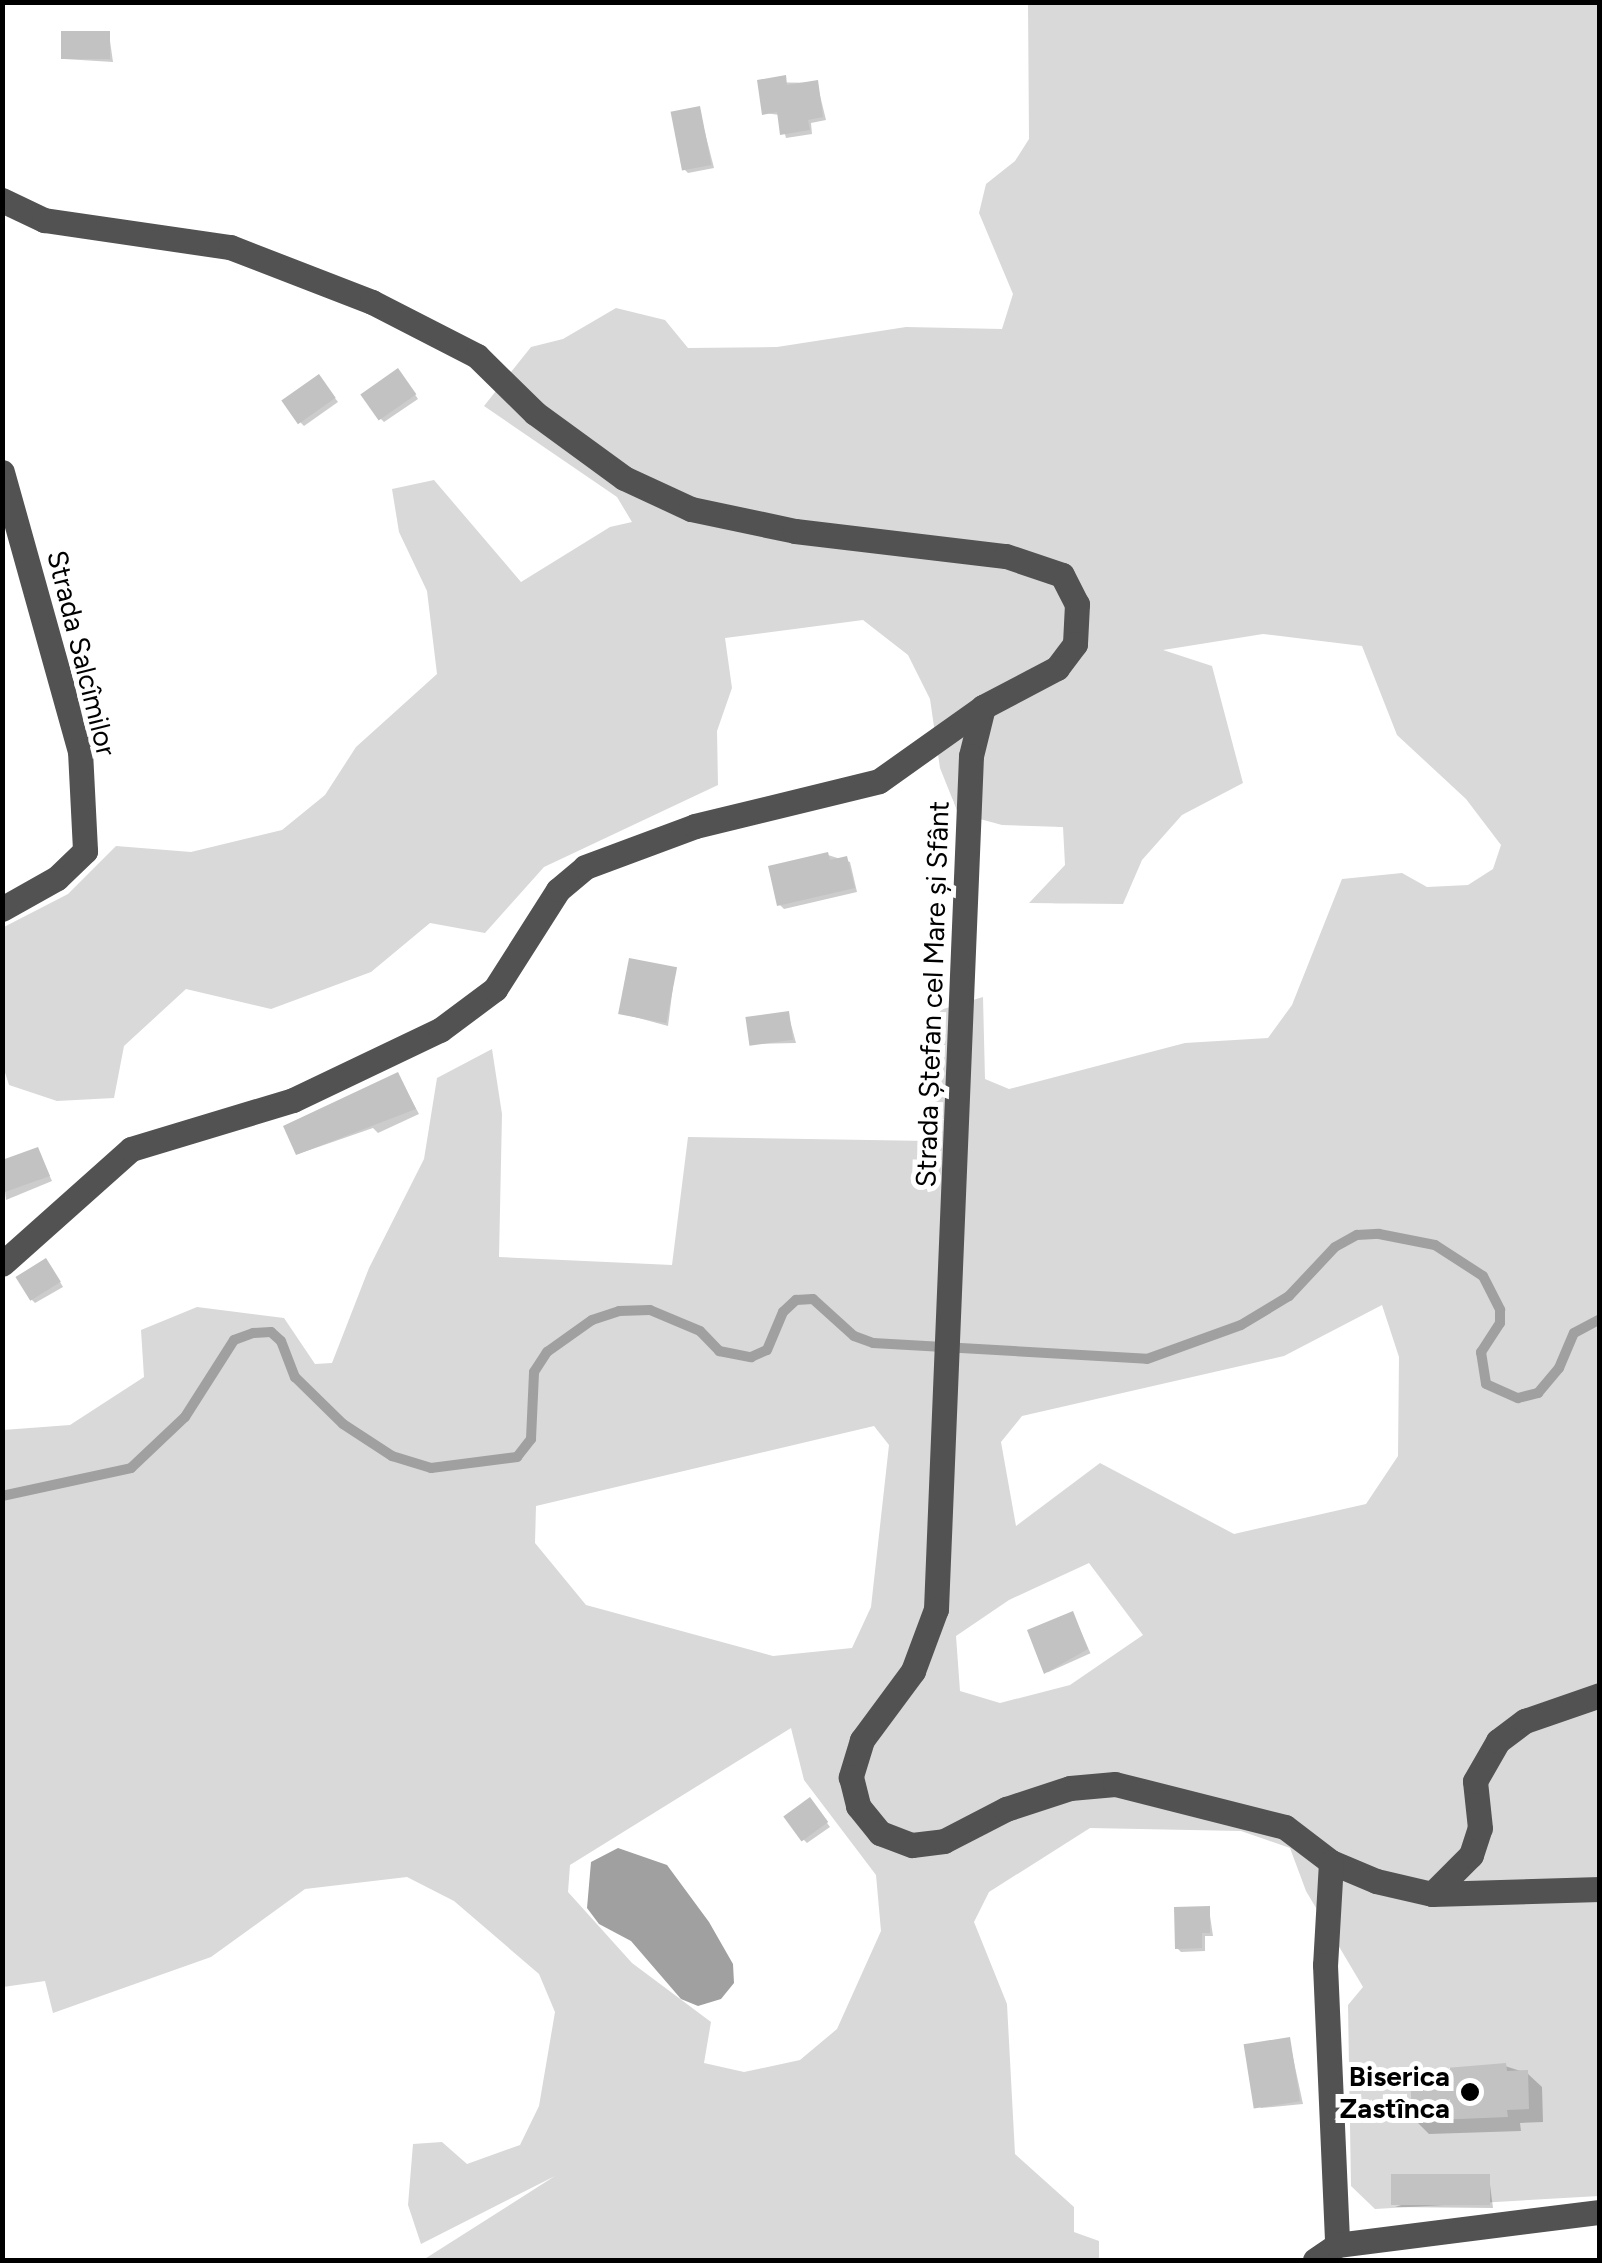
<!DOCTYPE html>
<html>
<head>
<meta charset="utf-8">
<style>
	body { margin:0 }
	#map { position:relative; width:1602px; height:2263px; overflow:hidden; background:#fff; font-family:Figtree,sans-serif }
	div>[style] { position:absolute }
	.green>* { inset:0; background:#d9d9d9 }
	.water>* { inset:0; background:#a0a0a0 }
	.shadow>* { inset:0; background:#0003; transform-origin:0 0 }
	.stream>* { height:10px; margin:-5px; padding:0 5px; transform-origin:5px; border-radius:5px; background:#a0a0a0 }
	.building>* { inset:0; background:#c2c2c2; transform-origin:0 0 }
	.minor>* { height:25px; margin:-12.5px; padding:0 12.5px; transform-origin:12.5px; border-radius:12.5px; background:#525252 }
	.dots>* { width:28px; height:28px; translate:-50% -50%; box-sizing:border-box; border:5px solid #fff; border-radius:50% }
	span { translate:-50% -50%; white-space:nowrap; text-align:center; line-height:1.15; -webkit-text-stroke:10px #fff; paint-order:stroke }
	.street-label { font-size:28px; color:#000 }
	.poi-label { font-size:28px; color:#000; font-weight:700 }
	.right { translate:-100% -50%; text-align:right }
	.frame { position:absolute; inset:0; border:5px solid #000; pointer-events:none }
</style>
</head>
<body>
<div id="map">
	<div class="green">
		<i style="clip-path:polygon(evenodd,1028px 3px,1599px 3px,1599px 2196px,1375px 2209px,1351px 2186px,1348px 2005px,1363px 1987px,1306px 1891px,1290px 1848px,1241px 1831px,1090px 1828px,989px 1892px,974px 1922px,1007px 2004px,1015px 2154px,1074px 2207px,1074px 2232px,1099px 2241px,1099px 2260px,423px 2260px,555px 2176px,421px 2244px,408px 2205px,413px 2144px,442px 2142px,467px 2164px,520px 2145px,539px 2106px,555px 2012px,539px 1974px,454px 1901px,407px 1877px,305px 1889px,211px 1957px,53px 2013px,45px 1981px,3px 1987px,3px 1430px,70px 1425px,144px 1377px,141px 1330px,197px 1307px,284px 1318px,315px 1364px,332px 1363px,369px 1268px,424px 1159px,437px 1078px,492px 1049px,502px 1114px,499px 1257px,672px 1265px,688px 1137px,929px 1141px,940px 1010px,983px 997px,985px 1079px,1009px 1089px,1185px 1043px,1268px 1038px,1292px 1005px,1342px 879px,1402px 873px,1427px 887px,1468px 885px,1493px 869px,1501px 845px,1466px 799px,1397px 735px,1362px 646px,1263px 634px,1163px 650px,1212px 666px,1243px 783px,1182px 815px,1142px 860px,1123px 904px,1029px 903px,1065px 865px,1063px 827px,1002px 825px,958px 813px,940px 768px,930px 699px,908px 655px,863px 620px,725px 638px,732px 688px,717px 731px,718px 785px,544px 867px,485px 933px,430px 923px,371px 972px,271px 1009px,186px 989px,124px 1046px,114px 1098px,57px 1101px,9px 1085px,2px 1063px,2px 928px,68px 894px,116px 846px,191px 852px,282px 830px,325px 795px,356px 747px,437px 674px,427px 591px,399px 532px,392px 489px,434px 480px,521px 582px,610px 527px,632px 522px,617px 497px,484px 406px,531px 347px,563px 339px,616px 308px,665px 320px,688px 348px,777px 347px,906px 327px,1002px 329px,1013px 294px,979px 213px,986px 184px,1015px 161px,1029px 139px,1028px 3px,1382px 1305px,1399px 1357px,1398px 1456px,1366px 1504px,1234px 1534px,1100px 1463px,1016px 1526px,1001px 1442px,1022px 1416px,1284px 1356px,1382px 1305px,1028px 3px,874px 1426px,889px 1445px,871px 1607px,852px 1648px,773px 1656px,586px 1605px,535px 1543px,536px 1506px,874px 1426px,1028px 3px,1089px 1563px,1143px 1635px,1070px 1685px,1000px 1703px,960px 1691px,956px 1636px,1009px 1600px,1089px 1563px,1028px 3px,791px 1728px,804px 1780px,876px 1875px,881px 1931px,837px 2029px,800px 2060px,744px 2072px,704px 2063px,711px 2022px,632px 1963px,568px 1892px,570px 1865px,791px 1728px)"></i>
	</div>
	<div class="water">
		<i style="clip-path:polygon(618px 1848px,667px 1865px,709px 1922px,733px 1964px,734px 1983px,721px 1999px,698px 2006px,681px 1999px,631px 1941px,599px 1924px,587px 1908px,591px 1862px)"></i>
	</div>
	<div class="shadow">
		<i style="clip-path:polygon(109px 34px,113px 62px,64px 59px)"></i>
		<i style="clip-path:polygon(760px 82px,817px 83px,826px 120px,811px 123px,812px 134px,786px 138px,780px 115px,764px 113px)"></i>
		<i style="clip-path:polygon(699px 109px,714px 168px,688px 173px,684px 169px)"></i>
		<i style="clip-path:polygon(402px 375px,418px 399px,384px 422px,380px 418px)"></i>
		<i style="clip-path:polygon(323px 382px,338px 402px,304px 426px,300px 422px)"></i>
		<i style="clip-path:polygon(828px 855px,850px 862px,857px 892px,784px 909px,780px 905px)"></i>
		<i style="clip-path:polygon(675px 970px,668px 1026px,620px 1013px)"></i>
		<i style="clip-path:polygon(788px 1013px,796px 1043px,751px 1044px)"></i>
		<i style="clip-path:polygon(398px 1075px,419px 1114px,378px 1133px,373px 1128px,298px 1154px)"></i>
		<i style="clip-path:polygon(38px 1150px,52px 1181px,6px 1200px,2px 1163px)"></i>
		<i style="clip-path:polygon(50px 1265px,63px 1287px,35px 1303px,31px 1299px)"></i>
		<i style="left:1073px;top:1614px;width:43px;height:47px;rotate:66deg"></i>
		<i style="clip-path:polygon(813px 1804px,830px 1827px,807px 1843px,803px 1839px)"></i>
		<i style="clip-path:polygon(1209px 1909px,1213px 1936px,1205px 1936px,1205px 1951px,1181px 1952px,1177px 1948px)"></i>
		<i style="clip-path:polygon(1289px 2039px,1303px 2104px,1261px 2108px,1257px 2104px)"></i>
		<i style="clip-path:polygon(1505px 2066px,1527px 2073px,1542px 2087px,1543px 2122px,1520px 2123px,1521px 2131px,1429px 2134px,1415px 2120px)"></i>
		<i style="clip-path:polygon(1489px 2177px,1493px 2208px,1395px 2207px)"></i>
	</div>
	<div class="stream">
		<i style="left:2px;top:1496px;width:132px;rotate:-12.2deg"></i>
		<i style="left:131px;top:1468px;width:74px;rotate:-43.4deg"></i>
		<i style="left:185px;top:1417px;width:91px;rotate:-57.5deg"></i>
		<i style="left:234px;top:1340px;width:20px;rotate:-20deg"></i>
		<i style="left:253px;top:1333px;width:18px;rotate:-3deg"></i>
		<i style="left:271px;top:1332px;width:13px;rotate:42deg"></i>
		<i style="left:281px;top:1341px;width:39px;rotate:69deg"></i>
		<i style="left:295px;top:1377px;width:67px;rotate:44.4deg"></i>
		<i style="left:343px;top:1424px;width:59px;rotate:33.1deg"></i>
		<i style="left:392px;top:1456px;width:41px;rotate:17.1deg"></i>
		<i style="left:431px;top:1468px;width:87px;rotate:-7.3deg"></i>
		<i style="left:517px;top:1457px;width:23px;rotate:-52deg"></i>
		<i style="left:531px;top:1439px;width:67px;rotate:-87.4deg"></i>
		<i style="left:534px;top:1372px;width:24px;rotate:-57deg"></i>
		<i style="left:547px;top:1352px;width:55px;rotate:-35.4deg"></i>
		<i style="left:592px;top:1320px;width:28px;rotate:-18deg"></i>
		<i style="left:619px;top:1311px;width:31px;rotate:-2deg"></i>
		<i style="left:650px;top:1310px;width:54px;rotate:22.8deg"></i>
		<i style="left:700px;top:1331px;width:28px;rotate:46deg"></i>
		<i style="left:719px;top:1351px;width:33px;rotate:11deg"></i>
		<i style="left:751px;top:1357px;width:17px;rotate:-24deg"></i>
		<i style="left:767px;top:1350px;width:41px;rotate:-67.2deg"></i>
		<i style="left:783px;top:1312px;width:18px;rotate:-43deg"></i>
		<i style="left:796px;top:1300px;width:17px;rotate:-3deg"></i>
		<i style="left:813px;top:1299px;width:55px;rotate:42.1deg"></i>
		<i style="left:854px;top:1336px;width:20px;rotate:20deg"></i>
		<i style="left:873px;top:1343px;width:274px;rotate:3.3deg"></i>
		<i style="left:1147px;top:1359px;width:100px;rotate:-19.9deg"></i>
		<i style="left:1241px;top:1325px;width:56px;rotate:-31.1deg"></i>
		<i style="left:1289px;top:1296px;width:67px;rotate:-46.8deg"></i>
		<i style="left:1335px;top:1247px;width:25px;rotate:-29deg"></i>
		<i style="left:1357px;top:1235px;width:22px;rotate:-3deg"></i>
		<i style="left:1379px;top:1234px;width:57px;rotate:11.1deg"></i>
		<i style="left:1435px;top:1245px;width:57px;rotate:32.9deg"></i>
		<i style="left:1483px;top:1276px;width:38px;rotate:63deg"></i>
		<i style="left:1500px;top:1310px;width:13px;rotate:90deg"></i>
		<i style="left:1500px;top:1323px;width:35px;rotate:123deg"></i>
		<i style="left:1481px;top:1352px;width:32px;rotate:81deg"></i>
		<i style="left:1486px;top:1384px;width:35px;rotate:24deg"></i>
		<i style="left:1518px;top:1398px;width:21px;rotate:-14deg"></i>
		<i style="left:1538px;top:1393px;width:33px;rotate:-50deg"></i>
		<i style="left:1559px;top:1368px;width:38px;rotate:-67deg"></i>
		<i style="left:1574px;top:1333px;width:30px;rotate:-28deg"></i>
	</div>
	<div class="building">
		<i style="left:110px;top:31px;width:28px;height:49px;rotate:90deg"></i>
		<i style="clip-path:polygon(786px 75px,787px 85px,818px 80px,823px 117px,808px 120px,810px 130px,780px 135px,777px 112px,762px 115px,757px 80px)"></i>
		<i style="left:700px;top:106px;width:60px;height:30px;rotate:79deg"></i>
		<i style="left:398px;top:368px;width:32px;height:46px;rotate:55deg"></i>
		<i style="left:319px;top:374px;width:29px;height:46px;rotate:55deg"></i>
		<i style="clip-path:polygon(828px 852px,830px 860px,847px 856px,855px 888px,777px 906px,768px 866px)"></i>
		<i style="left:629px;top:958px;width:49px;height:57px;rotate:11deg"></i>
		<i style="left:789px;top:1011px;width:29px;height:44px;rotate:82deg"></i>
		<i style="clip-path:polygon(398px 1072px,416px 1109px,296px 1155px,283px 1126px)"></i>
		<i style="clip-path:polygon(38px 1147px,50px 1176px,2px 1193px,2px 1160px)"></i>
		<i style="left:46px;top:1258px;width:28px;height:36px;rotate:58deg"></i>
		<i style="clip-path:polygon(1073px 1611px,1088px 1649px,1044px 1674px,1027px 1630px)"></i>
		<i style="left:810px;top:1797px;width:31px;height:33px;rotate:54deg"></i>
		<i style="clip-path:polygon(1210px 1906px,1210px 1933px,1202px 1933px,1202px 1948px,1175px 1949px,1174px 1907px)"></i>
		<i style="left:1290px;top:2037px;width:65px;height:47px;rotate:81deg"></i>
		<i style="clip-path:polygon(1506px 2063px,1507px 2071px,1528px 2070px,1529px 2109px,1507px 2110px,1508px 2117px,1412px 2121px,1410px 2071px)"></i>
		<i style="left:1490px;top:2174px;width:31px;height:99px;rotate:90deg"></i>
	</div>
	<div class="minor">
		<i style="left:2px;top:200px;width:47px;rotate:25.5deg"></i>
		<i style="left:44px;top:220px;width:188px;rotate:8.3deg"></i>
		<i style="left:230px;top:247px;width:152px;rotate:21.2deg"></i>
		<i style="left:372px;top:302px;width:118px;rotate:27.2deg"></i>
		<i style="left:477px;top:356px;width:81px;rotate:44.5deg"></i>
		<i style="left:535px;top:413px;width:110px;rotate:36.1deg"></i>
		<i style="left:624px;top:478px;width:74px;rotate:24.8deg"></i>
		<i style="left:691px;top:509px;width:106px;rotate:11.9deg"></i>
		<i style="left:795px;top:531px;width:212px;rotate:6.8deg"></i>
		<i style="left:1006px;top:556px;width:59px;rotate:18.7deg"></i>
		<i style="left:1062px;top:575px;width:33px;rotate:63deg"></i>
		<i style="left:1077px;top:604px;width:40px;rotate:92.9deg"></i>
		<i style="left:1075px;top:644px;width:30px;rotate:127deg"></i>
		<i style="left:1057px;top:668px;width:84px;rotate:152.2deg"></i>
		<i style="left:983px;top:707px;width:50px;rotate:103.8deg"></i>
		<i style="left:971px;top:756px;width:854px;rotate:92.35deg"></i>
		<i style="left:936px;top:1609px;width:66px;rotate:110.4deg"></i>
		<i style="left:913px;top:1671px;width:86px;rotate:126.5deg"></i>
		<i style="left:862px;top:1740px;width:39px;rotate:107deg"></i>
		<i style="left:851px;top:1777px;width:30px;rotate:76deg"></i>
		<i style="left:858px;top:1806px;width:35px;rotate:51deg"></i>
		<i style="left:880px;top:1833px;width:34px;rotate:21deg"></i>
		<i style="left:912px;top:1845px;width:32px;rotate:-7deg"></i>
		<i style="left:944px;top:1841px;width:70px;rotate:-27.3deg"></i>
		<i style="left:1006px;top:1809px;width:67px;rotate:-18.2deg"></i>
		<i style="left:1070px;top:1788px;width:45px;rotate:-5.1deg"></i>
		<i style="left:1115px;top:1784px;width:175px;rotate:14.2deg"></i>
		<i style="left:1285px;top:1827px;width:58px;rotate:37.3deg"></i>
		<i style="left:1331px;top:1862px;width:49px;rotate:22.9deg"></i>
		<i style="left:1376px;top:1881px;width:57px;rotate:13.1deg"></i>
		<i style="left:1432px;top:1894px;width:168px;rotate:-1.7deg"></i>
		<i style="left:2px;top:472px;width:290px;rotate:74.4deg"></i>
		<i style="left:80px;top:751px;width:100px;rotate:87.1deg"></i>
		<i style="left:85px;top:851px;width:39px;rotate:136deg"></i>
		<i style="left:57px;top:878px;width:63px;rotate:150.6deg"></i>
		<i style="left:2px;top:1264px;width:173px;rotate:-41.7deg"></i>
		<i style="left:131px;top:1149px;width:169px;rotate:-16.8deg"></i>
		<i style="left:293px;top:1100px;width:163px;rotate:-25.5deg"></i>
		<i style="left:440px;top:1030px;width:69px;rotate:-36.7deg"></i>
		<i style="left:495px;top:989px;width:117px;rotate:-57.5deg"></i>
		<i style="left:558px;top:890px;width:35px;rotate:-40deg"></i>
		<i style="left:585px;top:867px;width:117px;rotate:-20.4deg"></i>
		<i style="left:695px;top:826px;width:189px;rotate:-13.7deg"></i>
		<i style="left:879px;top:781px;width:128px;rotate:-35.4deg"></i>
		<i style="left:1331px;top:1862px;width:103px;rotate:93.3deg"></i>
		<i style="left:1325px;top:1965px;width:280px;rotate:87.5deg"></i>
		<i style="left:1432px;top:1894px;width:55px;rotate:-45deg"></i>
		<i style="left:1471px;top:1855px;width:28px;rotate:-72deg"></i>
		<i style="left:1480px;top:1828px;width:47px;rotate:-96.1deg"></i>
		<i style="left:1475px;top:1781px;width:46px;rotate:-60.1deg"></i>
		<i style="left:1498px;top:1741px;width:34px;rotate:-37deg"></i>
		<i style="left:1525px;top:1721px;width:79px;rotate:-19.1deg"></i>
		<i style="left:1315px;top:2260px;width:27px;rotate:-34deg"></i>
		<i style="left:1337px;top:2245px;width:265px;rotate:-7.2deg"></i>
	</div>
	<div class="dots">
		<i style="left:1470px;top:2092px;background:#000"></i>
	</div>
	<div class="street-label">
		<span style="left:82px;top:653px;rotate:76deg">Strada Salcîmilor</span>
		<span style="left:932px;top:994px;rotate:-88deg">Strada Ștefan cel Mare și Sfânt</span>
	</div>
	<div class="poi-label">
		<span class="right" style="left:1450px;top:2092px">Biserica<br>Zastînca</span>
	</div>
	<div class="frame"></div>
</div>
</body>
</html>
